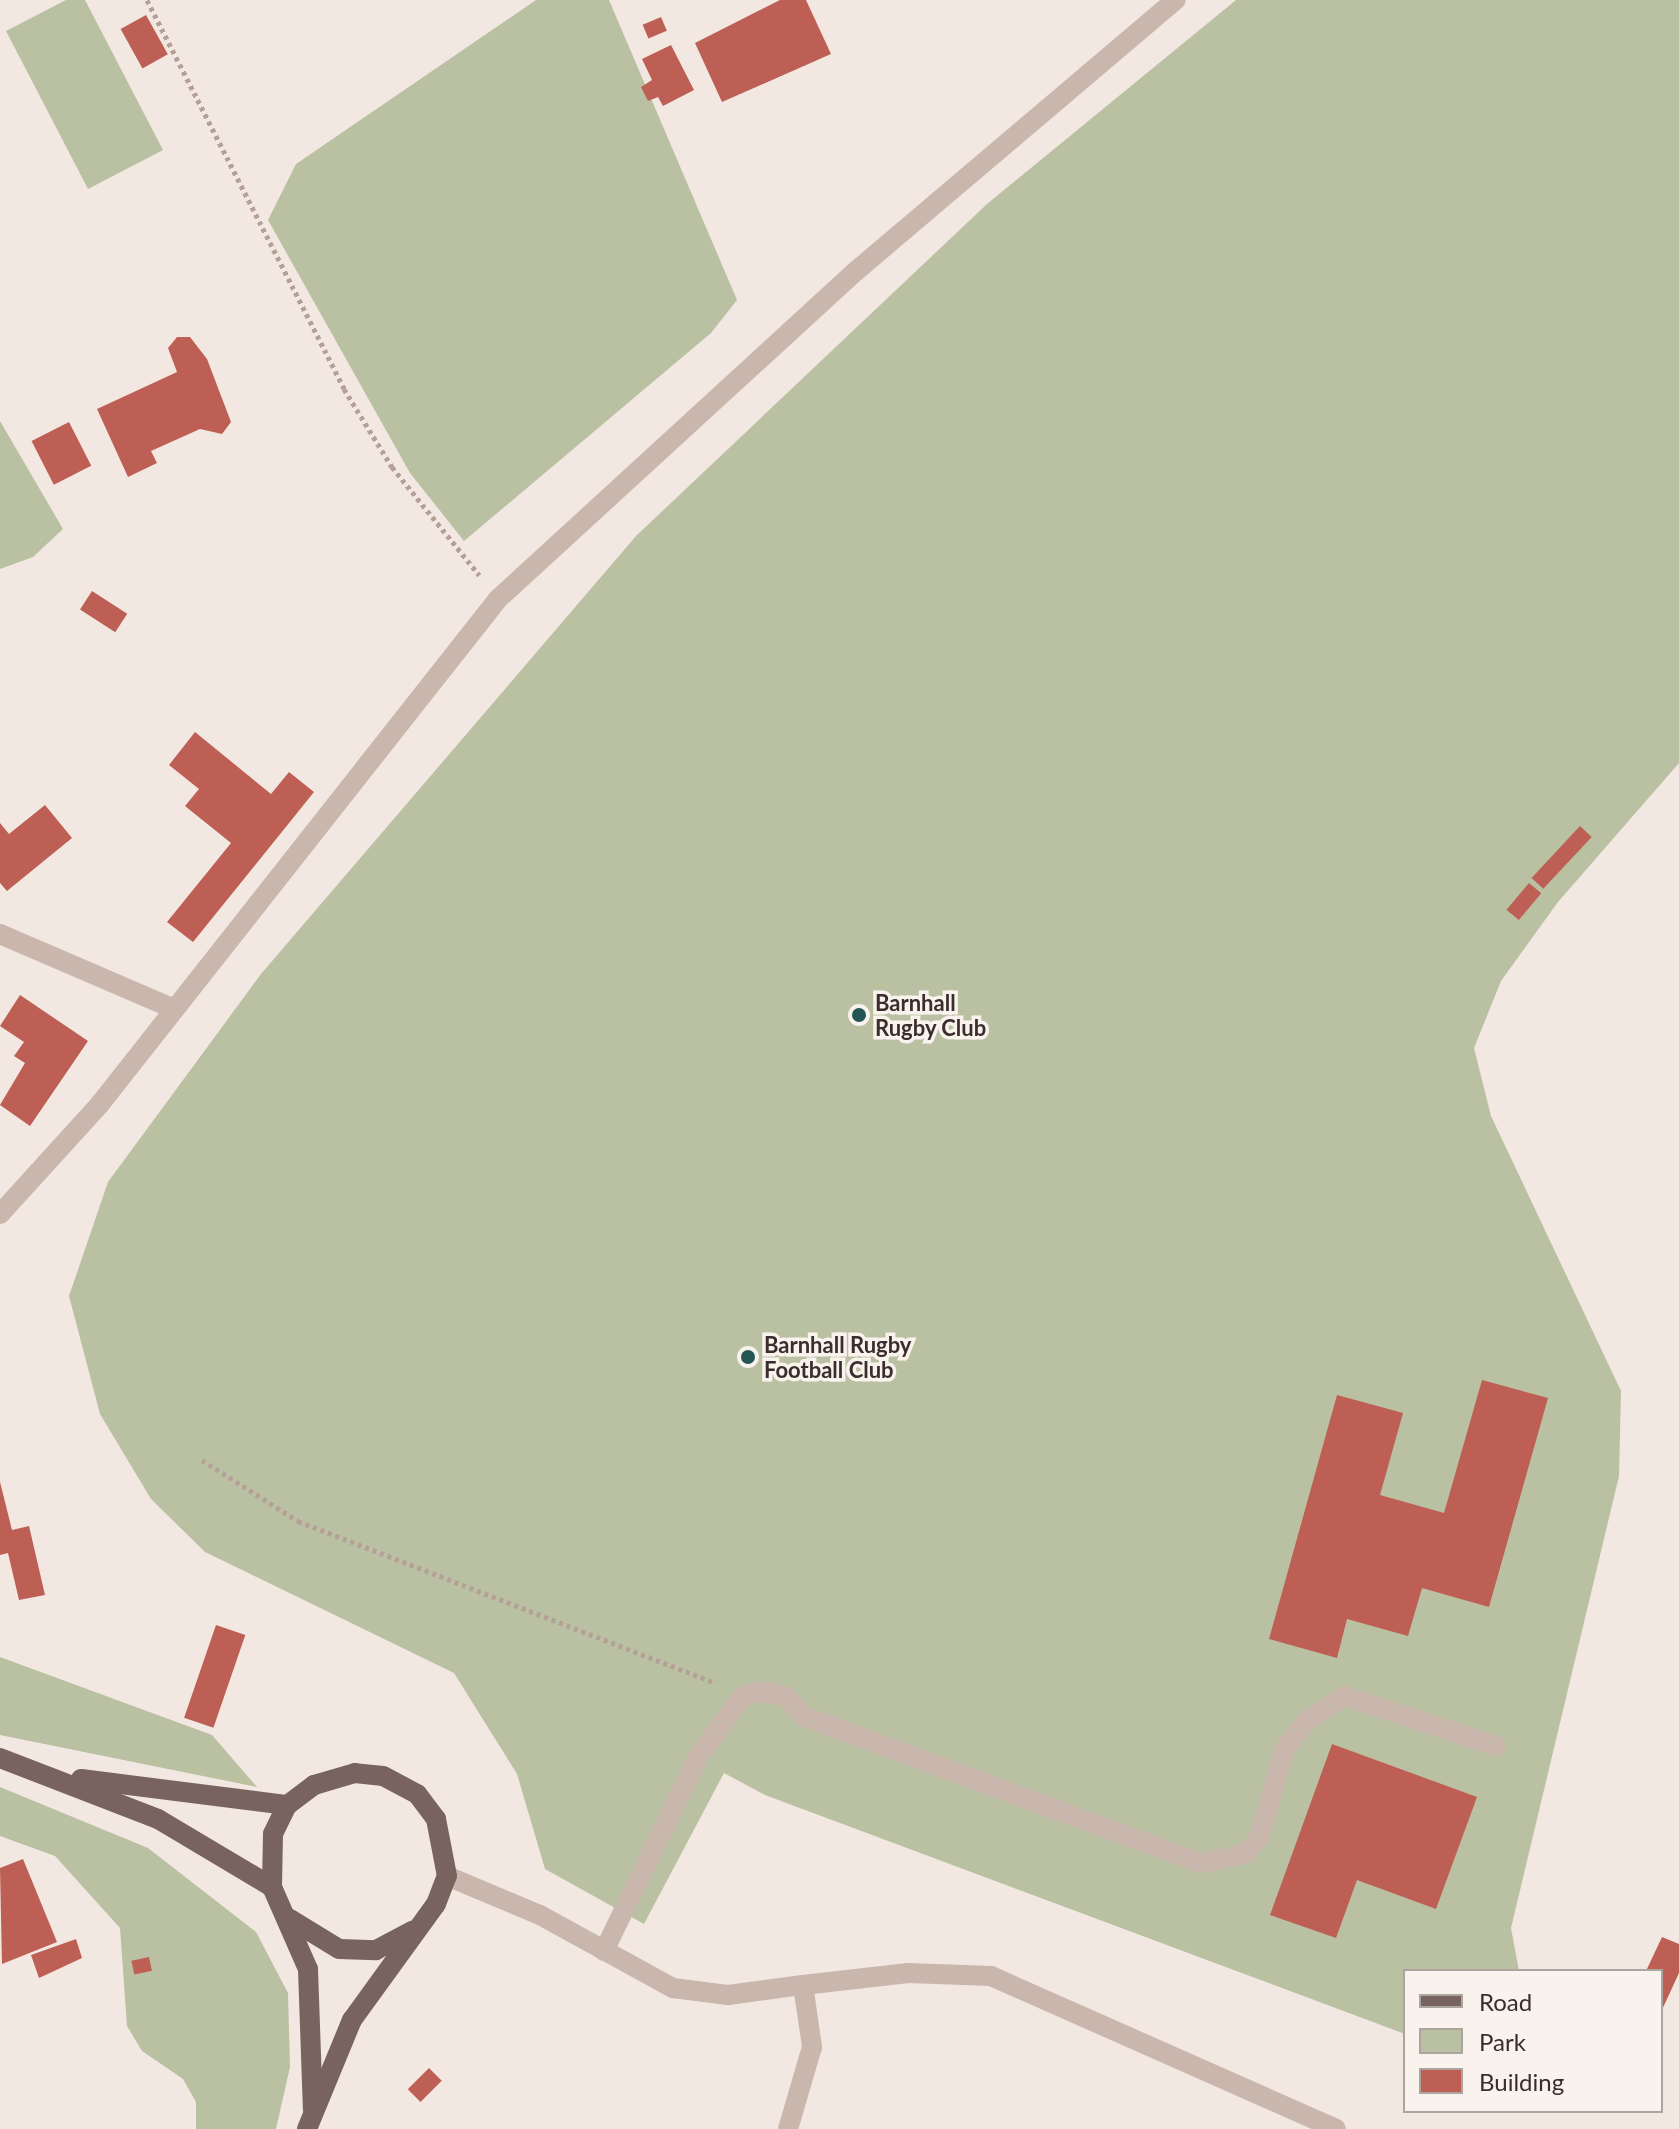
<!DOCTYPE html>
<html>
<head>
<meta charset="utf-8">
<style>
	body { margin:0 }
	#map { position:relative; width:1679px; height:2129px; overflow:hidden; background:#f2e8e1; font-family:Lato,sans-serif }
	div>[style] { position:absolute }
	.green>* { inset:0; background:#bac0a2 }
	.building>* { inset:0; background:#bd5f54; transform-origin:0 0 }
	.path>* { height:5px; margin-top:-2.5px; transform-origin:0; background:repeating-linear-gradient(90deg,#b5a098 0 4px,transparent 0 8px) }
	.minor>* { height:20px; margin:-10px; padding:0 10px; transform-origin:10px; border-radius:10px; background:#c9b6ad }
	.major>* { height:20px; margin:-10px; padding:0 10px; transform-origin:10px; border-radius:10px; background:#79635e }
	.dots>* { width:22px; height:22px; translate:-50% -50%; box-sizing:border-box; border:4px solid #f9f2ed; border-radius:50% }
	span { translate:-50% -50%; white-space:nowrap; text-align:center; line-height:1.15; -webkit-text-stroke:7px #f9f2ed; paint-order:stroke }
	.poi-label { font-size:22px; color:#392e2b; font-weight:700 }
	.left { translate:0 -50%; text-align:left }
	.legend { position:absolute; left:1403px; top:1969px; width:260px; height:144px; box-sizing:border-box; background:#f9f2ed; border:2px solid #aca49f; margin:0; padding:10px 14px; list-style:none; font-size:24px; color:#392e2b }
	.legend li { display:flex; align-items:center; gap:16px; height:40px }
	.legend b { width:40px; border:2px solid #aca49f }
</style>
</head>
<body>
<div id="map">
	<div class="green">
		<i style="clip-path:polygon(66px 0,85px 0,163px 150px,88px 189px,6px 31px)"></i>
		<i style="clip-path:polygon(536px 0,609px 0,737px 300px,711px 333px,464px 541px,410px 473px,268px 220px,296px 164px)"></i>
		<i style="clip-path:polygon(1236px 0,1679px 0,1679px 763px,1558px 902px,1501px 981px,1474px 1048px,1491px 1116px,1621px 1391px,1619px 1476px,1511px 1928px,1519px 1971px,1405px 1971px,1405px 2034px,765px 1795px,724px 1773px,644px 1924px,545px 1869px,517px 1774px,454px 1673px,205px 1552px,151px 1499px,100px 1414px,69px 1296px,108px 1182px,261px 974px,636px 536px,987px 204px)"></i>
		<i style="clip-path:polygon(0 421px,63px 529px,33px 557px,0 569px)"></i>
		<i style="clip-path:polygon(0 1657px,212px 1735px,257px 1787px,0 1735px)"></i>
		<i style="clip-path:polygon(0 1787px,148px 1848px,256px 1932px,288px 1993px,290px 2067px,276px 2129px,196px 2129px,196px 2102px,183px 2079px,142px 2051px,127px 2026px,120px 1928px,55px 1856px,0 1836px)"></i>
	</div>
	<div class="building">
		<i style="clip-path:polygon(780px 0,806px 0,831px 54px,722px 102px,695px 43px)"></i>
		<i style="left:146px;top:15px;width:45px;height:29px;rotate:61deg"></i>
		<i style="left:661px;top:17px;width:15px;height:20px;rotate:67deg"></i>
		<i style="clip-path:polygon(671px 45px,694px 90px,663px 106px,658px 97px,648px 101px,641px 87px,652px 80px,642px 59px)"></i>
		<i style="clip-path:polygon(177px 337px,190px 337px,207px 359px,231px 422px,222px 434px,200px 429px,151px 451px,157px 463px,128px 477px,97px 409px,177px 372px,168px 348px)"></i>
		<i style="left:69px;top:422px;width:49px;height:42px;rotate:63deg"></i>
		<i style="left:92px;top:591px;width:42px;height:22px;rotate:33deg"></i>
		<i style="clip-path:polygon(195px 732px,271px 794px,289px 772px,314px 792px,193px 942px,167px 922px,231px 843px,185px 806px,199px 789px,169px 765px)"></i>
		<i style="clip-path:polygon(45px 805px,72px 838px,7px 891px,0 883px,0 823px,9px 834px)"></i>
		<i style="left:1580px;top:826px;width:16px;height:71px;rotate:43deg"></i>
		<i style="left:1529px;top:883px;width:16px;height:35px;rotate:40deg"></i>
		<i style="clip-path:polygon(20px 995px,88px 1041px,30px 1126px,0 1105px,25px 1063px,14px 1056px,24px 1042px,0 1026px)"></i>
		<i style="clip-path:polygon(1482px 1380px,1548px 1398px,1489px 1607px,1422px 1588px,1408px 1636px,1347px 1619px,1337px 1658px,1269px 1639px,1337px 1395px,1403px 1413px,1380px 1495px,1444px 1513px)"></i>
		<i style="clip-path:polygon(0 1482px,12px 1530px,29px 1526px,45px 1595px,19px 1600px,8px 1553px,0 1555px)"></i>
		<i style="left:216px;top:1625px;width:31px;height:98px;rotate:19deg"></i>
		<i style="clip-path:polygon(1332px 1744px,1477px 1797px,1436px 1909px,1357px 1880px,1336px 1938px,1270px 1915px)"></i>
		<i style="clip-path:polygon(23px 1859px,57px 1942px,2px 1964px,0 1868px)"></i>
		<i style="clip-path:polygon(1662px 1937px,1679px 1944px,1679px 1973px,1661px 2012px,1661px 1971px,1646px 1971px)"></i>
		<i style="clip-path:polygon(76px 1939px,82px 1958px,39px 1978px,31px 1955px)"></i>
		<i style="left:149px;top:1957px;width:14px;height:18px;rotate:78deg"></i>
		<i style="left:429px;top:2068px;width:18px;height:30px;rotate:45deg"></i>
	</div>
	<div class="path">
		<i style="left:147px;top:0;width:436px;rotate:63.1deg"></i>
		<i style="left:344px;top:389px;width:92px;rotate:58.4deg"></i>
		<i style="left:392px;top:467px;width:139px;rotate:51.1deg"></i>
		<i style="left:202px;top:1460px;width:114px;rotate:32.4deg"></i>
		<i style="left:298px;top:1521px;width:448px;rotate:21.2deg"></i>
	</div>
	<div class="minor">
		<i style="left:0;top:934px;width:189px;rotate:23.3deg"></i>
		<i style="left:0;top:1214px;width:149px;rotate:-47.7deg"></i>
		<i style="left:100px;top:1104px;width:643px;rotate:-51.76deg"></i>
		<i style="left:498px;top:599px;width:486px;rotate:-42.5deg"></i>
		<i style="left:856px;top:271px;width:419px;rotate:-40.3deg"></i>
		<i style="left:447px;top:1876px;width:101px;rotate:22.8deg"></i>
		<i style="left:540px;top:1915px;width:152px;rotate:28.8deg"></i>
		<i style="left:673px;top:1988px;width:55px;rotate:7.3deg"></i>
		<i style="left:728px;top:1995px;width:76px;rotate:-7.6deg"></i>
		<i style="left:803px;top:1985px;width:63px;rotate:81.7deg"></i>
		<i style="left:812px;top:2047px;width:85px;rotate:106.3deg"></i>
		<i style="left:604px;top:1951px;width:216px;rotate:-64.1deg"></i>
		<i style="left:698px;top:1757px;width:74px;rotate:-53.7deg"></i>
		<i style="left:742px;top:1697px;width:20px;rotate:-18deg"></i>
		<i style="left:761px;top:1691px;width:27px;rotate:13deg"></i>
		<i style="left:787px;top:1697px;width:25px;rotate:50deg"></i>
		<i style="left:803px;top:1716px;width:424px;rotate:20.3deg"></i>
		<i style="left:1201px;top:1863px;width:45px;rotate:-11.6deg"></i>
		<i style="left:1245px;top:1854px;width:21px;rotate:-49deg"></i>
		<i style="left:1259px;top:1838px;width:91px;rotate:-74.1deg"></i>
		<i style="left:1284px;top:1750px;width:34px;rotate:-52deg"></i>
		<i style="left:1305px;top:1723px;width:47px;rotate:-34.7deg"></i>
		<i style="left:1344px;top:1696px;width:160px;rotate:18.2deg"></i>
		<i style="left:803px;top:1985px;width:106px;rotate:-6.5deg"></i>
		<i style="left:908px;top:1973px;width:83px;rotate:2.1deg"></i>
		<i style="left:991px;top:1976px;width:377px;rotate:23.9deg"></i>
	</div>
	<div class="major">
		<i style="left:0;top:1758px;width:169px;rotate:21.1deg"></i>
		<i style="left:158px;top:1819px;width:133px;rotate:30.8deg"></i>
		<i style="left:81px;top:1779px;width:208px;rotate:7.2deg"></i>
		<i style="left:290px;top:1919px;width:57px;rotate:31.5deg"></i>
		<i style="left:339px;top:1949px;width:37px;rotate:2deg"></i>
		<i style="left:376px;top:1950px;width:41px;rotate:-27.8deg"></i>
		<i style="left:307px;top:2129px;width:118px;rotate:-67.6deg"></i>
		<i style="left:352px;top:2020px;width:143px;rotate:-54.1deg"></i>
		<i style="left:436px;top:1904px;width:30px;rotate:-69deg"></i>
		<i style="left:447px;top:1876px;width:58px;rotate:-100.9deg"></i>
		<i style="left:436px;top:1819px;width:31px;rotate:-127deg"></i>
		<i style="left:417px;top:1794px;width:38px;rotate:-152deg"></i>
		<i style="left:383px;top:1776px;width:28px;rotate:-174deg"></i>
		<i style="left:355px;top:1773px;width:43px;rotate:163.7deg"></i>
		<i style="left:314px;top:1785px;width:34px;rotate:143deg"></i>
		<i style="left:287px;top:1805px;width:32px;rotate:116deg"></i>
		<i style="left:273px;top:1834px;width:53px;rotate:91.1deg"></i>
		<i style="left:272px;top:1887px;width:90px;rotate:66.3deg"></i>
		<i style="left:308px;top:1969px;width:140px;rotate:88deg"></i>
	</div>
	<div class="dots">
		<i style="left:859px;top:1015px;background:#245754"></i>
		<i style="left:748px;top:1357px;background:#245754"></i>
	</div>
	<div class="poi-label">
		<span class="left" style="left:875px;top:1015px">Barnhall<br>Rugby Club</span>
		<span class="left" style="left:764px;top:1357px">Barnhall Rugby<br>Football Club</span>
	</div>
	<ul class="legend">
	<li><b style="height:10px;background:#79635e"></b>Road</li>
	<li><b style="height:22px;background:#bac0a2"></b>Park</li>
	<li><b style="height:22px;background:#bd5f54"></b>Building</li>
	</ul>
</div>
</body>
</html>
